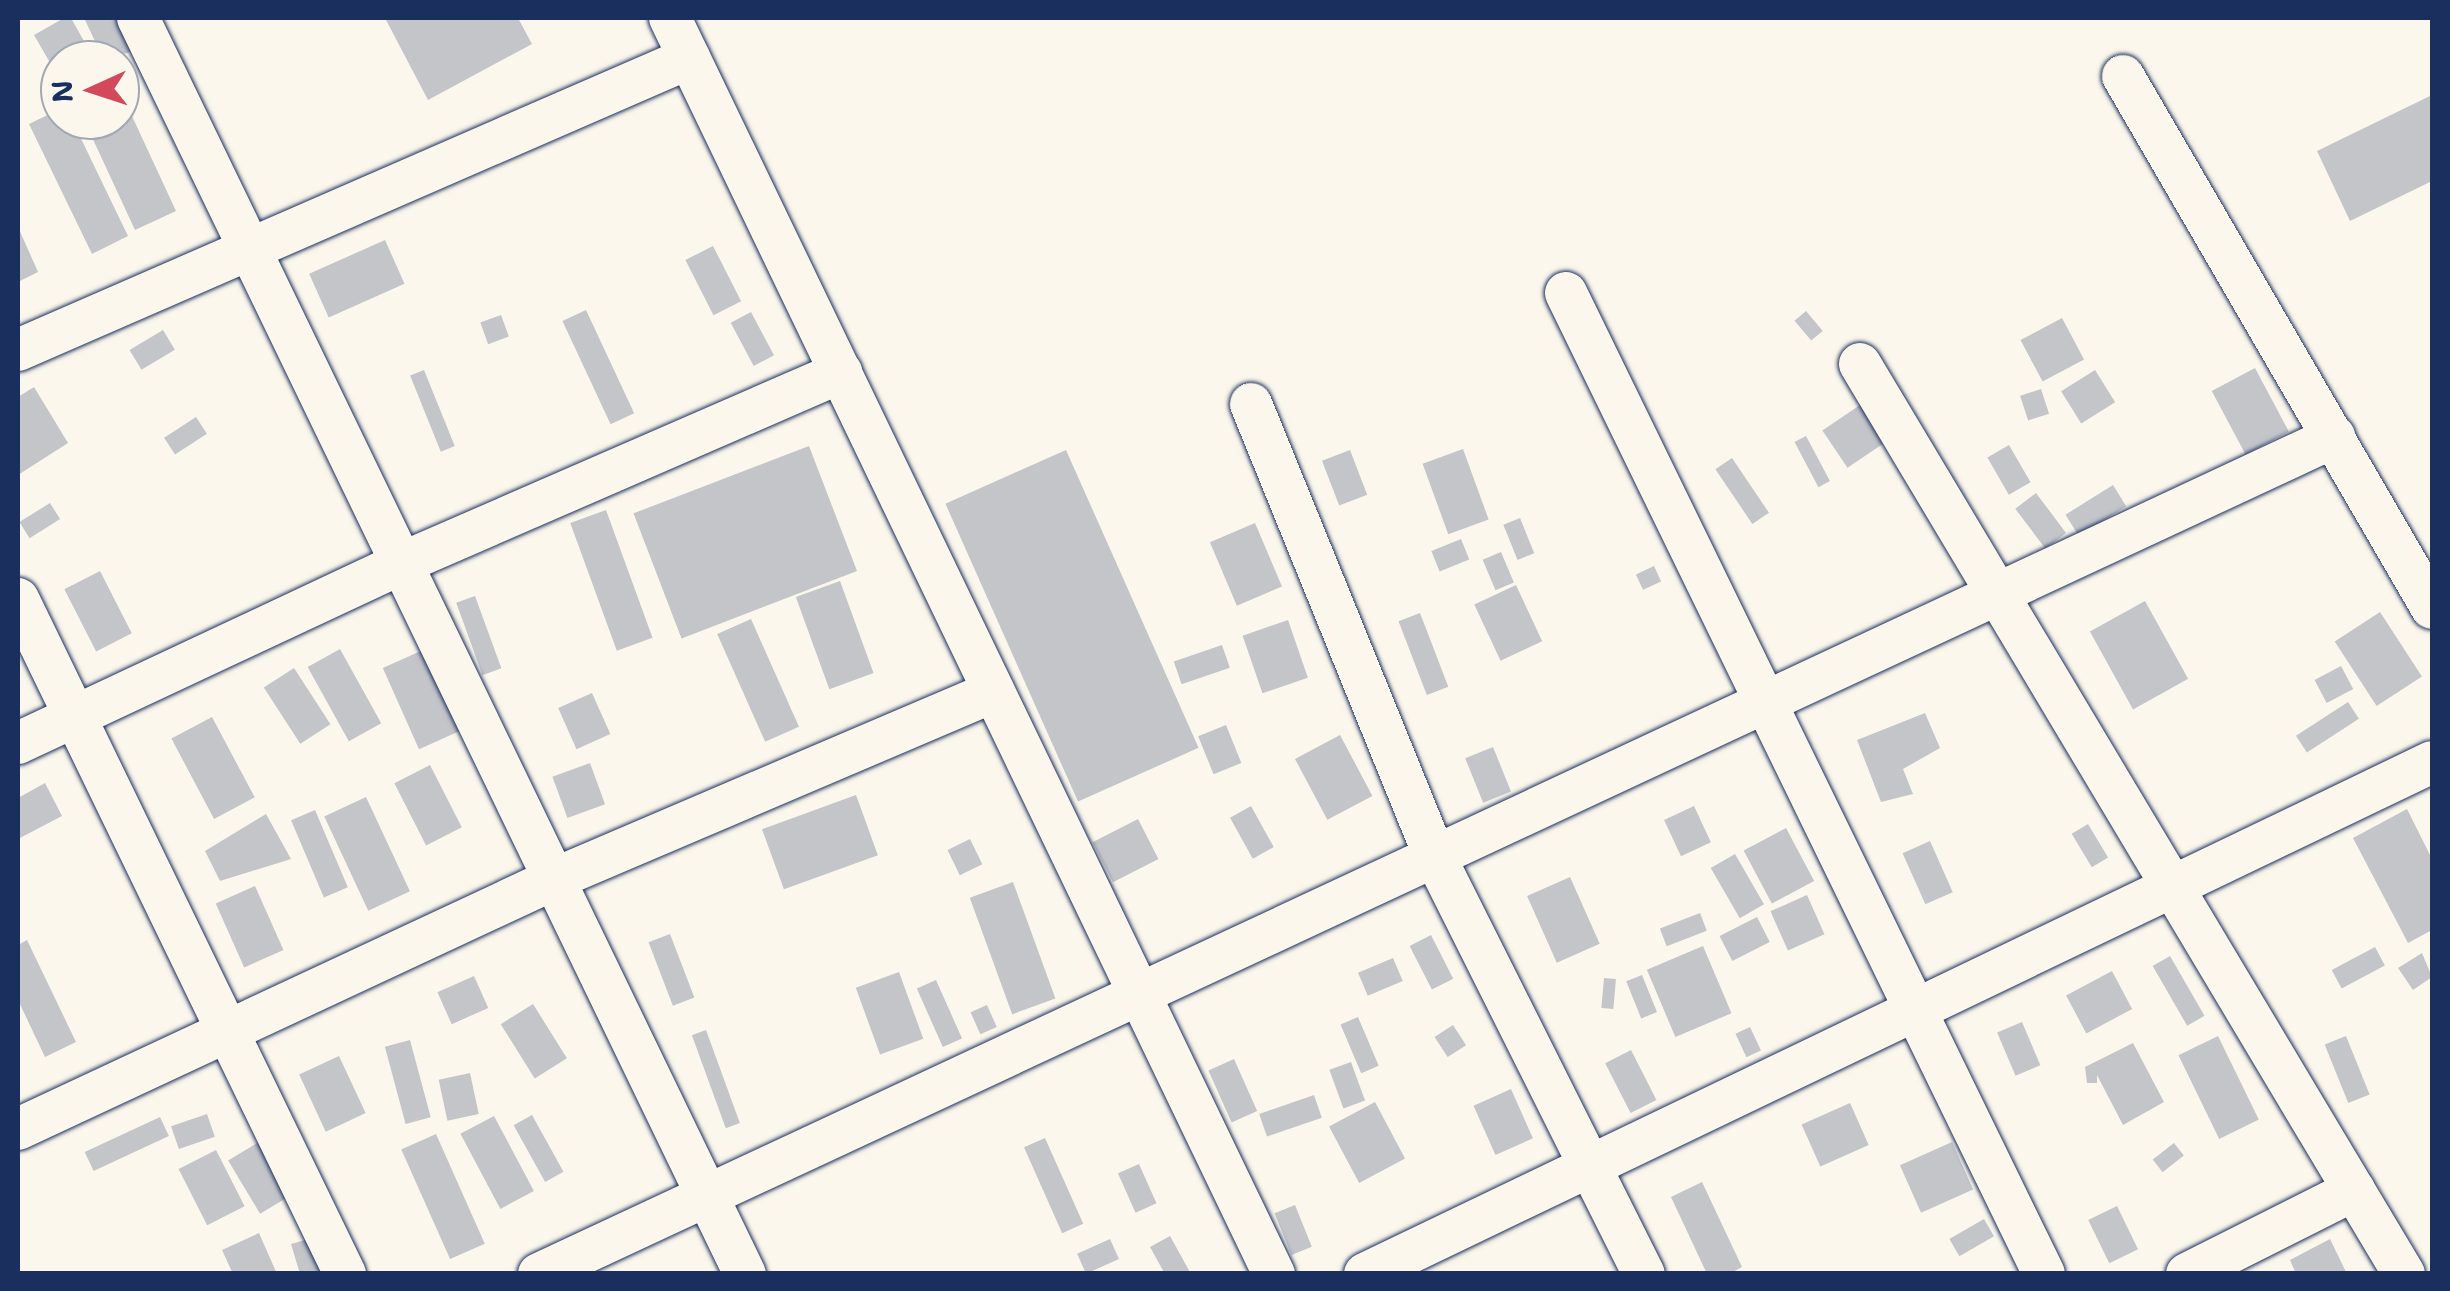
<!DOCTYPE html>
<html>
<head>
<meta charset="utf-8">
<style>
	body { margin:0 }
	#map { position:relative; width:2450px; height:1291px; overflow:hidden; background:#fbf7ec; font-family:"Shantell Sans",sans-serif }
	div>[style] { position:absolute }
	.building>* { inset:0; background:#c3c5c9; transform-origin:0 0 }
	.roads { filter:drop-shadow(0 0 2px #1b2f5e) drop-shadow(0 0 2px #1b2f5e) }
	.minor>* { height:42px; margin:-21px; padding:0 21px; transform-origin:21px; border-radius:21px; background:#fbf7ec }
	span { translate:-50% -50%; white-space:nowrap; text-align:center; line-height:1.15; -webkit-text-stroke:8px #fbf7ec; paint-order:stroke }
	.frame { position:absolute; inset:0; border:20px solid #1b2f5e; pointer-events:none }
	.north { position:absolute; left:40px; top:40px; width:100px; height:100px; box-sizing:border-box; background:#fbf7ec; border:2px solid #a1a7b3; border-radius:50%; rotate:267deg; font-size:28px; font-weight:700; line-height:40px; text-align:center; color:#1b2f5e }
	.north::after { content:''; display:block; margin:auto; width:35px; height:45px; background:#d1495b; clip-path:polygon(50% 0,100% 100%,50% 72%,0 100%) }
</style>
</head>
<body>
<div id="map">
	<div class="building">
		<i style="clip-path:polygon(64px 18px,71px 18px,93px 57px,60px 60px,60px 80px,34px 35px)"></i>
		<i style="clip-path:polygon(84px 18px,125px 18px,140px 49px,104px 60px)"></i>
		<i style="clip-path:polygon(385px 18px,518px 18px,532px 44px,428px 100px)"></i>
		<i style="clip-path:polygon(2432px 95px,2432px 181px,2350px 221px,2317px 151px)"></i>
		<i style="clip-path:polygon(125px 101px,176px 211px,135px 230px,84px 120px,120px 120px)"></i>
		<i style="clip-path:polygon(60px 109px,60px 120px,72px 120px,128px 236px,92px 254px,29px 124px)"></i>
		<i style="clip-path:polygon(18px 227px,38px 272px,18px 282px)"></i>
		<i style="left:385px;top:240px;width:48px;height:83px;rotate:66deg"></i>
		<i style="left:713px;top:246px;width:62px;height:31px;rotate:63deg"></i>
		<i style="left:586px;top:310px;width:114px;height:26px;rotate:65deg"></i>
		<i style="left:1806px;top:311px;width:26px;height:15px;rotate:50deg"></i>
		<i style="left:751px;top:312px;width:49px;height:23px;rotate:62deg"></i>
		<i style="left:501px;top:315px;width:23px;height:22px;rotate:70deg"></i>
		<i style="left:2062px;top:318px;width:47px;height:47px;rotate:62deg"></i>
		<i style="left:163px;top:330px;width:23px;height:39px;rotate:59deg"></i>
		<i style="left:2255px;top:368px;width:72px;height:49px;rotate:62deg"></i>
		<i style="left:424px;top:370px;width:82px;height:15px;rotate:68deg"></i>
		<i style="left:2095px;top:370px;width:38px;height:40px;rotate:58deg"></i>
		<i style="clip-path:polygon(34px 387px,68px 443px,18px 475px,18px 397px)"></i>
		<i style="left:2041px;top:389px;width:26px;height:22px;rotate:72deg"></i>
		<i style="left:1863px;top:403px;width:45px;height:49px;rotate:56deg"></i>
		<i style="left:196px;top:417px;width:20px;height:38px;rotate:57deg"></i>
		<i style="left:1806px;top:436px;width:51px;height:13px;rotate:62deg"></i>
		<i style="left:2009px;top:445px;width:43px;height:25px;rotate:60deg"></i>
		<i style="left:809px;top:446px;width:134px;height:188px;rotate:69deg"></i>
		<i style="left:1463px;top:449px;width:75px;height:43px;rotate:70deg"></i>
		<i style="left:1066px;top:450px;width:326px;height:132px;rotate:66deg"></i>
		<i style="left:1350px;top:450px;width:48px;height:30px;rotate:69deg"></i>
		<i style="left:1732px;top:458px;width:66px;height:20px;rotate:56deg"></i>
		<i style="left:2113px;top:485px;width:25px;height:56px;rotate:58deg"></i>
		<i style="left:2036px;top:493px;width:50px;height:26px;rotate:53deg"></i>
		<i style="left:50px;top:503px;width:19px;height:36px;rotate:58deg"></i>
		<i style="left:606px;top:510px;width:136px;height:38px;rotate:70deg"></i>
		<i style="left:1520px;top:518px;width:38px;height:18px;rotate:68deg"></i>
		<i style="left:1255px;top:523px;width:69px;height:49px;rotate:67deg"></i>
		<i style="left:1461px;top:539px;width:22px;height:32px;rotate:68deg"></i>
		<i style="left:1501px;top:552px;width:33px;height:20px;rotate:67deg"></i>
		<i style="left:1654px;top:566px;width:17px;height:20px;rotate:65deg"></i>
		<i style="left:100px;top:571px;width:70px;height:40px;rotate:63deg"></i>
		<i style="left:840px;top:581px;width:98px;height:47px;rotate:70deg"></i>
		<i style="left:1516px;top:585px;width:62px;height:46px;rotate:65deg"></i>
		<i style="left:475px;top:596px;width:77px;height:20px;rotate:70deg"></i>
		<i style="left:2145px;top:601px;width:89px;height:63px;rotate:61deg"></i>
		<i style="left:2380px;top:612px;width:77px;height:54px;rotate:57deg"></i>
		<i style="left:1420px;top:613px;width:79px;height:23px;rotate:69deg"></i>
		<i style="left:751px;top:619px;width:118px;height:37px;rotate:66deg"></i>
		<i style="left:1288px;top:620px;width:61px;height:48px;rotate:71deg"></i>
		<i style="left:1222px;top:645px;width:24px;height:51px;rotate:71deg"></i>
		<i style="left:340px;top:649px;width:85px;height:37px;rotate:61deg"></i>
		<i style="left:423px;top:650px;width:89px;height:44px;rotate:66deg"></i>
		<i style="left:2341px;top:666px;width:26px;height:30px;rotate:62deg"></i>
		<i style="left:294px;top:668px;width:67px;height:36px;rotate:57deg"></i>
		<i style="left:592px;top:693px;width:45px;height:37px;rotate:66deg"></i>
		<i style="left:2348px;top:702px;width:20px;height:62px;rotate:57deg"></i>
		<i style="clip-path:polygon(1925px 713px,1940px 748px,1903px 769px,1913px 794px,1881px 802px,1857px 740px)"></i>
		<i style="left:212px;top:717px;width:91px;height:46px;rotate:62deg"></i>
		<i style="left:1226px;top:725px;width:41px;height:30px;rotate:68deg"></i>
		<i style="left:1340px;top:735px;width:69px;height:51px;rotate:62deg"></i>
		<i style="left:1493px;top:747px;width:48px;height:30px;rotate:68deg"></i>
		<i style="left:590px;top:763px;width:44px;height:40px;rotate:70deg"></i>
		<i style="left:430px;top:765px;width:70px;height:40px;rotate:63deg"></i>
		<i style="clip-path:polygon(45px 783px,62px 816px,18px 839px,18px 798px)"></i>
		<i style="left:856px;top:795px;width:64px;height:100px;rotate:70deg"></i>
		<i style="left:366px;top:797px;width:104px;height:46px;rotate:65deg"></i>
		<i style="left:1251px;top:806px;width:47px;height:24px;rotate:61deg"></i>
		<i style="left:1694px;top:806px;width:40px;height:33px;rotate:65deg"></i>
		<i style="clip-path:polygon(2407px 809px,2432px 859px,2432px 930px,2408px 943px,2353px 838px)"></i>
		<i style="left:315px;top:810px;width:84px;height:26px;rotate:67deg"></i>
		<i style="clip-path:polygon(266px 814px,291px 859px,220px 881px,205px 851px)"></i>
		<i style="left:1138px;top:819px;width:45px;height:51px;rotate:63deg"></i>
		<i style="left:2088px;top:824px;width:39px;height:19px;rotate:59deg"></i>
		<i style="left:1786px;top:828px;width:60px;height:48px;rotate:62deg"></i>
		<i style="left:970px;top:839px;width:28px;height:25px;rotate:64deg"></i>
		<i style="left:1930px;top:841px;width:56px;height:30px;rotate:66deg"></i>
		<i style="left:1735px;top:854px;width:58px;height:28px;rotate:60deg"></i>
		<i style="left:1570px;top:877px;width:73px;height:47px;rotate:66deg"></i>
		<i style="left:1013px;top:882px;width:124px;height:46px;rotate:70deg"></i>
		<i style="left:255px;top:886px;width:70px;height:43px;rotate:66deg"></i>
		<i style="left:1807px;top:895px;width:43px;height:40px;rotate:66deg"></i>
		<i style="left:1700px;top:913px;width:19px;height:43px;rotate:69deg"></i>
		<i style="left:1757px;top:917px;width:28px;height:42px;rotate:63deg"></i>
		<i style="left:670px;top:934px;width:68px;height:23px;rotate:69deg"></i>
		<i style="left:1431px;top:935px;width:49px;height:24px;rotate:63deg"></i>
		<i style="clip-path:polygon(27px 940px,76px 1042px,45px 1057px,18px 1000px,18px 945px)"></i>
		<i style="left:1703px;top:946px;width:73px;height:61px;rotate:67deg"></i>
		<i style="left:2375px;top:947px;width:21px;height:49px;rotate:62deg"></i>
		<i style="clip-path:polygon(2422px 953px,2432px 977px,2413px 990px,2398px 968px)"></i>
		<i style="left:2170px;top:956px;width:69px;height:20px;rotate:60deg"></i>
		<i style="left:1393px;top:958px;width:25px;height:38px;rotate:67deg"></i>
		<i style="left:2112px;top:971px;width:43px;height:52px;rotate:62deg"></i>
		<i style="left:899px;top:972px;width:71px;height:46px;rotate:70deg"></i>
		<i style="left:1642px;top:975px;width:40px;height:17px;rotate:68deg"></i>
		<i style="left:474px;top:976px;width:35px;height:40px;rotate:66deg"></i>
		<i style="left:1604px;top:978px;width:12px;height:30px;rotate:5deg"></i>
		<i style="left:936px;top:980px;width:64px;height:21px;rotate:66deg"></i>
		<i style="left:533px;top:1004px;width:64px;height:38px;rotate:58deg"></i>
		<i style="left:987px;top:1005px;width:24px;height:18px;rotate:66deg"></i>
		<i style="left:1358px;top:1017px;width:53px;height:19px;rotate:67deg"></i>
		<i style="left:2022px;top:1022px;width:47px;height:27px;rotate:67deg"></i>
		<i style="left:1453px;top:1025px;width:24px;height:22px;rotate:57deg"></i>
		<i style="left:1750px;top:1027px;width:26px;height:16px;rotate:65deg"></i>
		<i style="left:706px;top:1030px;width:99px;height:15px;rotate:70deg"></i>
		<i style="left:2218px;top:1036px;width:93px;height:44px;rotate:64deg"></i>
		<i style="left:2346px;top:1036px;width:63px;height:23px;rotate:68deg"></i>
		<i style="left:410px;top:1040px;width:80px;height:26px;rotate:75deg"></i>
		<i style="clip-path:polygon(2133px 1043px,2164px 1102px,2123px 1125px,2097px 1075px,2097px 1083px,2087px 1083px,2085px 1067px)"></i>
		<i style="left:1631px;top:1050px;width:56px;height:29px;rotate:63deg"></i>
		<i style="left:339px;top:1056px;width:63px;height:44px;rotate:65deg"></i>
		<i style="left:1234px;top:1059px;width:57px;height:28px;rotate:66deg"></i>
		<i style="left:1351px;top:1062px;width:41px;height:23px;rotate:70deg"></i>
		<i style="left:470px;top:1073px;width:42px;height:32px;rotate:78deg"></i>
		<i style="left:1511px;top:1089px;width:54px;height:41px;rotate:66deg"></i>
		<i style="left:1314px;top:1095px;width:24px;height:58px;rotate:71deg"></i>
		<i style="left:1375px;top:1102px;width:64px;height:52px;rotate:62deg"></i>
		<i style="left:1850px;top:1103px;width:46px;height:53px;rotate:66deg"></i>
		<i style="left:207px;top:1114px;width:24px;height:38px;rotate:71deg"></i>
		<i style="left:532px;top:1115px;width:65px;height:21px;rotate:61deg"></i>
		<i style="left:494px;top:1116px;width:85px;height:38px;rotate:62deg"></i>
		<i style="left:160px;top:1117px;width:21px;height:83px;rotate:65deg"></i>
		<i style="left:436px;top:1134px;width:120px;height:38px;rotate:66deg"></i>
		<i style="left:1045px;top:1138px;width:94px;height:23px;rotate:66deg"></i>
		<i style="left:259px;top:1142px;width:62px;height:36px;rotate:59deg"></i>
		<i style="left:1952px;top:1142px;width:52px;height:57px;rotate:66deg"></i>
		<i style="left:2174px;top:1143px;width:16px;height:27px;rotate:52deg"></i>
		<i style="left:216px;top:1150px;width:63px;height:42px;rotate:63deg"></i>
		<i style="left:1139px;top:1164px;width:43px;height:23px;rotate:66deg"></i>
		<i style="clip-path:polygon(1702px 1182px,1742px 1267px,1729px 1274px,1707px 1274px,1671px 1197px)"></i>
		<i style="left:1295px;top:1205px;width:45px;height:22px;rotate:68deg"></i>
		<i style="left:2117px;top:1206px;width:48px;height:32px;rotate:64deg"></i>
		<i style="left:1984px;top:1219px;width:20px;height:40px;rotate:60deg"></i>
		<i style="clip-path:polygon(259px 1233px,277px 1274px,233px 1274px,222px 1250px)"></i>
		<i style="clip-path:polygon(320px 1236px,330px 1274px,300px 1274px,291px 1244px)"></i>
		<i style="clip-path:polygon(1170px 1236px,1191px 1274px,1165px 1274px,1150px 1247px)"></i>
		<i style="left:1110px;top:1239px;width:22px;height:36px;rotate:66deg"></i>
		<i style="clip-path:polygon(2330px 1239px,2347px 1274px,2296px 1274px,2290px 1260px)"></i>
	</div>
	<div class="roads">
		<div class="minor">
			<i style="left:138px;top:18px;width:1395px;rotate:64.21deg"></i>
			<i style="left:670px;top:18px;width:1394px;rotate:64.32deg"></i>
			<i style="left:2123px;top:76px;width:615px;rotate:59.85deg"></i>
			<i style="left:1566px;top:293px;width:1091px;rotate:64.02deg"></i>
			<i style="left:18px;top:350px;width:732px;rotate:-23.52deg"></i>
			<i style="left:1860px;top:364px;width:1060px;rotate:59.13deg"></i>
			<i style="left:1251px;top:404px;width:491px;rotate:67.9deg"></i>
			<i style="left:1436px;top:859px;width:464px;rotate:63.4deg"></i>
			<i style="left:18px;top:599px;width:750px;rotate:64.15deg"></i>
			<i style="left:18px;top:743px;width:424px;rotate:-25.1deg"></i>
			<i style="left:402px;top:563px;width:479px;rotate:-23.5deg"></i>
			<i style="left:18px;top:1129px;width:591px;rotate:-25.01deg"></i>
			<i style="left:554px;top:879px;width:478px;rotate:-23.1deg"></i>
			<i style="left:539px;top:1274px;width:1981px;rotate:-25deg"></i>
			<i style="left:1365px;top:1274px;width:1183px;rotate:-25.63deg"></i>
			<i style="left:2187px;top:1274px;width:187px;rotate:-26.7deg"></i>
		</div>
	</div>
	<div class="frame"></div>
	<div class="north">N</div>
</div>
</body>
</html>
